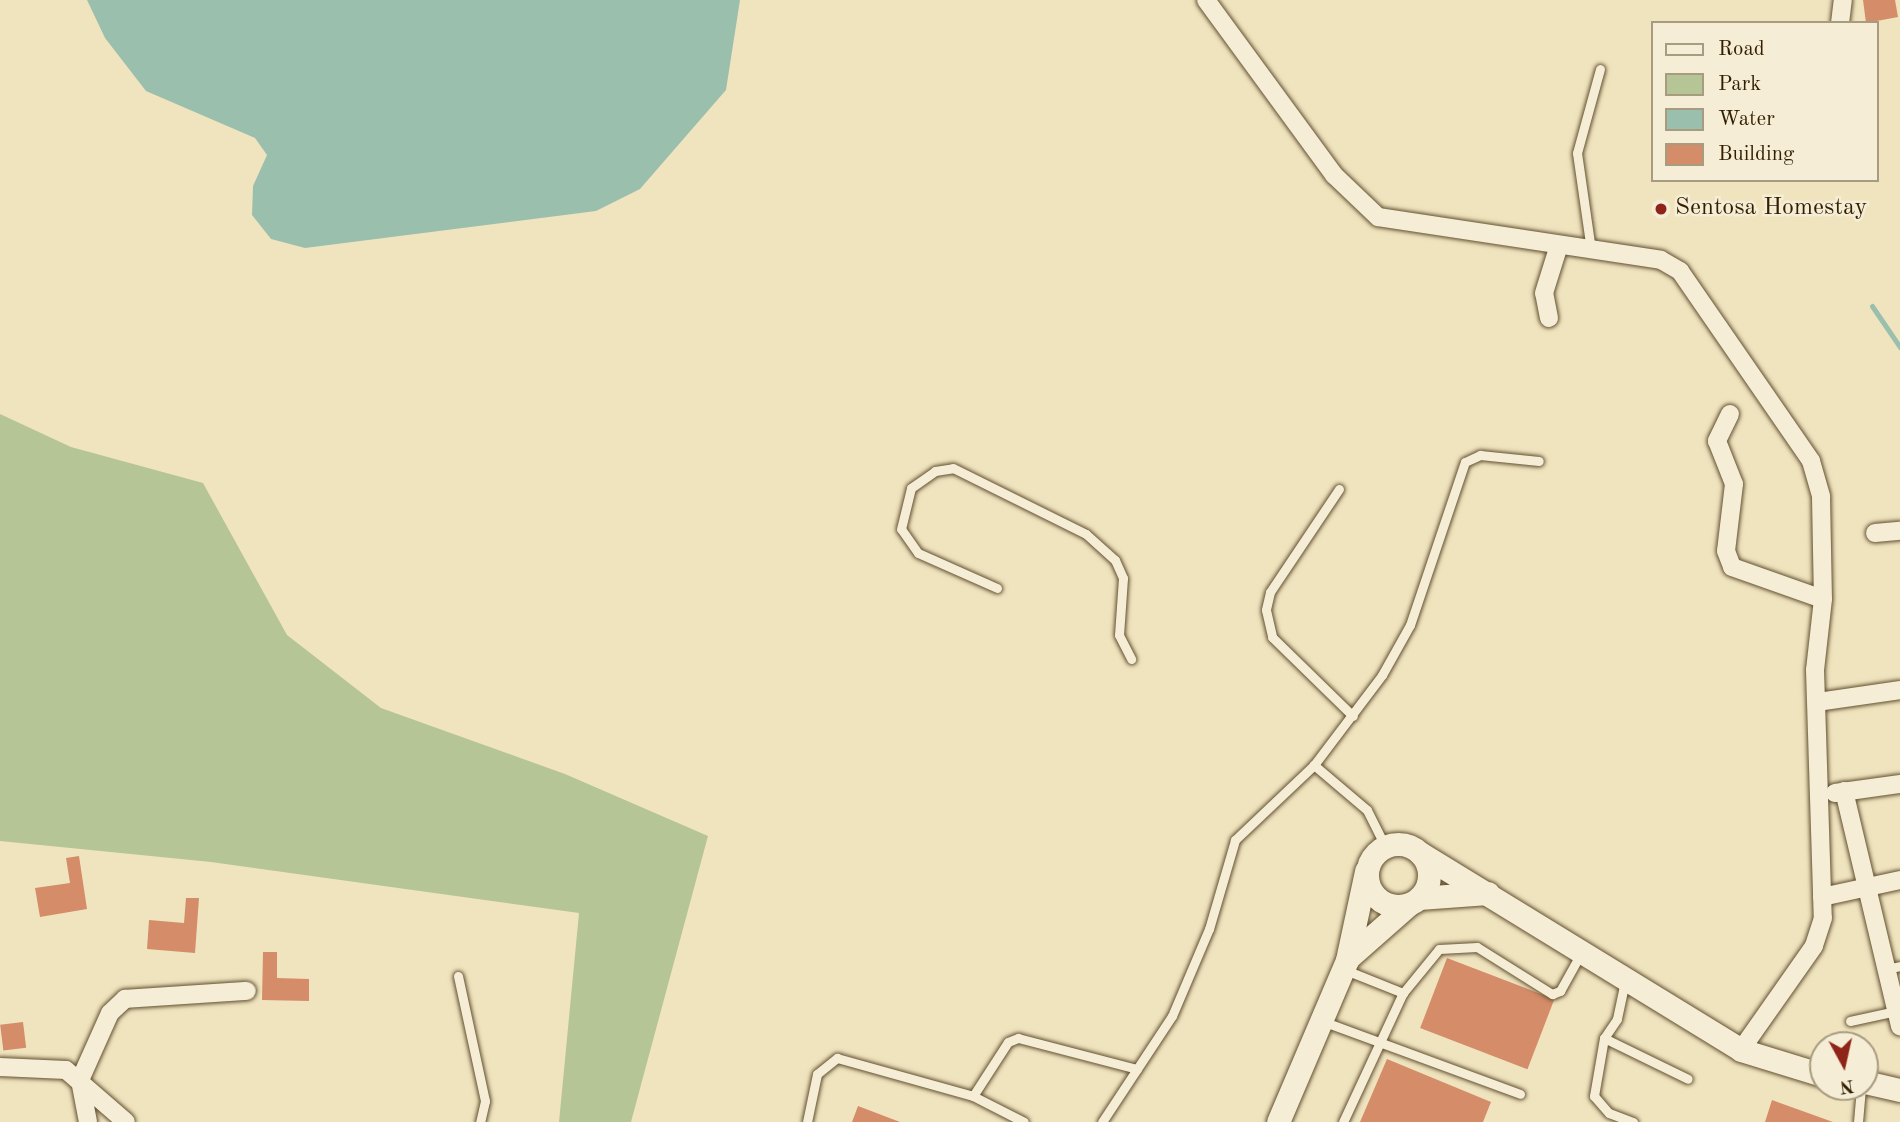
<!DOCTYPE html>
<html>
<head>
<meta charset="utf-8">
<style>
	body { margin:0 }
	#map { position:relative; width:1900px; height:1122px; overflow:hidden; background:#f0e4bf; font-family:"Old Standard TT",serif }
	div>[style] { position:absolute }
	.green>* { inset:0; background:#b6c595 }
	.water>* { inset:0; background:#9bbfad }
	.stream>* { height:5px; margin:-2.5px; padding:0 2.5px; transform-origin:2.5px; border-radius:2.5px; background:#9bbfad }
	.building>* { inset:0; background:#d48c69; transform-origin:0 0 }
	.roads { filter:drop-shadow(0 0 2px #625030) drop-shadow(0 0 2px #625030) }
	.service>* { height:9px; margin:-4.5px; padding:0 4.5px; transform-origin:4.5px; border-radius:4.5px; background:#f5edd5 }
	.minor>* { height:18px; margin:-9px; padding:0 9px; transform-origin:9px; border-radius:9px; background:#f5edd5 }
	.tertiary>* { height:23px; margin:-11.5px; padding:0 11.5px; transform-origin:11.5px; border-radius:11.5px; background:#f5edd5 }
	.tertiary>.ring { margin:-11.5px; padding:0; box-sizing:content-box; background:none; border:23px solid #f5edd5; border-radius:50% }
	.dots>* { width:19px; height:19px; translate:-50% -50%; box-sizing:border-box; border:4px solid #f5edd5; border-radius:50% }
	span { translate:-50% -50%; white-space:nowrap; text-align:center; line-height:1.15; -webkit-text-stroke:5px #f5edd5; paint-order:stroke }
	.poi-label { font-size:24px; color:#331f00 }
	.left { translate:0 -50%; text-align:left }
	.legend { position:absolute; left:1651px; top:21px; width:228px; height:161px; box-sizing:border-box; background:#f5edd5; border:2px solid #a79b80; margin:0; padding:9px 12px; list-style:none; font-size:21px; color:#331f00 }
	.legend li { display:flex; align-items:center; gap:14px; height:35px }
	.legend b { width:35px; border:2px solid #a79b80 }
	.north { position:absolute; left:1809px; top:1031px; width:70px; height:70px; box-sizing:border-box; background:#f5edd5; border:2px solid #a79b80; border-radius:50%; rotate:172deg; font-size:19px; font-weight:700; line-height:28px; text-align:center; color:#331f00 }
	.north::after { content:''; display:block; margin:auto; width:24px; height:32px; background:#8f2418; clip-path:polygon(50% 0,100% 100%,50% 72%,0 100%) }
</style>
</head>
<body>
<div id="map">
	<div class="green">
		<i style="clip-path:polygon(0 414px,71px 447px,203px 483px,287px 635px,381px 708px,565px 774px,708px 836px,631px 1122px,559px 1122px,579px 913px,211px 862px,0 841px)"></i>
	</div>
	<div class="water">
		<i style="clip-path:polygon(87px 0,740px 0,726px 90px,640px 189px,596px 211px,305px 248px,271px 239px,252px 215px,253px 186px,267px 155px,255px 138px,146px 91px,105px 38px)"></i>
	</div>
	<div class="stream">
		<i style="left:1872px;top:306px;width:50px;rotate:55.7deg"></i>
	</div>
	<div class="building">
		<i style="clip-path:polygon(1863px 0,1895px 0,1898px 17px,1866px 23px)"></i>
		<i style="clip-path:polygon(79px 856px,87px 909px,40px 917px,35px 888px,70px 883px,66px 858px)"></i>
		<i style="clip-path:polygon(186px 898px,199px 898px,195px 953px,147px 949px,149px 920px,184px 923px)"></i>
		<i style="clip-path:polygon(263px 952px,277px 952px,277px 978px,309px 979px,309px 1001px,262px 1000px)"></i>
		<i style="left:1447px;top:958px;width:115px;height:75px;rotate:21deg"></i>
		<i style="left:23px;top:1022px;width:26px;height:23px;rotate:83deg"></i>
		<i style="clip-path:polygon(1387px 1059px,1491px 1102px,1483px 1122px,1360px 1122px)"></i>
		<i style="clip-path:polygon(1772px 1100px,1833px 1122px,1765px 1122px)"></i>
		<i style="clip-path:polygon(858px 1106px,900px 1122px,852px 1122px)"></i>
	</div>
	<div class="roads">
		<div class="service">
			<i style="left:1591px;top:250px;width:98px;rotate:-98.2deg"></i>
			<i style="left:1577px;top:153px;width:87px;rotate:-74.7deg"></i>
			<i style="left:1339px;top:489px;width:124px;rotate:123.8deg"></i>
			<i style="left:1270px;top:592px;width:18px;rotate:103deg"></i>
			<i style="left:1266px;top:610px;width:28px;rotate:77deg"></i>
			<i style="left:1272px;top:637px;width:113px;rotate:44.3deg"></i>
			<i style="left:997px;top:588px;width:86px;rotate:-156.1deg"></i>
			<i style="left:918px;top:553px;width:29px;rotate:-125deg"></i>
			<i style="left:901px;top:529px;width:42px;rotate:-76.3deg"></i>
			<i style="left:911px;top:488px;width:29px;rotate:-35deg"></i>
			<i style="left:935px;top:471px;width:18px;rotate:-9deg"></i>
			<i style="left:953px;top:468px;width:148px;rotate:26.4deg"></i>
			<i style="left:1086px;top:534px;width:39px;rotate:42deg"></i>
			<i style="left:1115px;top:560px;width:20px;rotate:66deg"></i>
			<i style="left:1123px;top:578px;width:57px;rotate:94deg"></i>
			<i style="left:1119px;top:635px;width:27px;rotate:63deg"></i>
			<i style="left:1385px;top:846px;width:40px;rotate:-116.6deg"></i>
			<i style="left:1367px;top:810px;width:70px;rotate:-139.7deg"></i>
			<i style="left:1314px;top:765px;width:113px;rotate:-52.9deg"></i>
			<i style="left:1382px;top:675px;width:57px;rotate:-60.8deg"></i>
			<i style="left:1410px;top:625px;width:172px;rotate:-71.4deg"></i>
			<i style="left:1465px;top:462px;width:17px;rotate:-25deg"></i>
			<i style="left:1480px;top:455px;width:59px;rotate:5.8deg"></i>
			<i style="left:1343px;top:969px;width:65px;rotate:21.8deg"></i>
			<i style="left:1886px;top:969px;width:14px;rotate:-12deg"></i>
			<i style="left:458px;top:976px;width:128px;rotate:77.8deg"></i>
			<i style="left:485px;top:1101px;width:22px;rotate:103deg"></i>
			<i style="left:1625px;top:981px;width:39px;rotate:102deg"></i>
			<i style="left:1617px;top:1019px;width:23px;rotate:124deg"></i>
			<i style="left:1604px;top:1038px;width:93px;rotate:26deg"></i>
			<i style="left:1322px;top:1021px;width:211px;rotate:20.2deg"></i>
			<i style="left:1850px;top:1021px;width:47px;rotate:-12.3deg"></i>
			<i style="left:1604px;top:1038px;width:59px;rotate:99.8deg"></i>
			<i style="left:1594px;top:1096px;width:23px;rotate:49deg"></i>
			<i style="left:1609px;top:1113px;width:26px;rotate:21deg"></i>
			<i style="left:973px;top:1096px;width:64px;rotate:-57.1deg"></i>
			<i style="left:1008px;top:1042px;width:11px;rotate:-22deg"></i>
			<i style="left:1018px;top:1038px;width:123px;rotate:14.6deg"></i>
			<i style="left:807px;top:1122px;width:49px;rotate:-78.2deg"></i>
			<i style="left:817px;top:1074px;width:26px;rotate:-39deg"></i>
			<i style="left:837px;top:1058px;width:141px;rotate:15.6deg"></i>
			<i style="left:973px;top:1096px;width:57px;rotate:27deg"></i>
			<i style="left:1102px;top:1122px;width:127px;rotate:-56.6deg"></i>
			<i style="left:1172px;top:1016px;width:95px;rotate:-67deg"></i>
			<i style="left:1209px;top:929px;width:93px;rotate:-73.7deg"></i>
			<i style="left:1235px;top:840px;width:109px;rotate:-43.5deg"></i>
			<i style="left:1343px;top:1122px;width:142px;rotate:-65.1deg"></i>
			<i style="left:1403px;top:993px;width:57px;rotate:-50.7deg"></i>
			<i style="left:1439px;top:949px;width:38px;rotate:-3deg"></i>
			<i style="left:1477px;top:947px;width:89px;rotate:32.1deg"></i>
			<i style="left:1552px;top:994px;width:9px;rotate:-21deg"></i>
			<i style="left:1560px;top:991px;width:41px;rotate:-60.9deg"></i>
			<i style="left:1858px;top:1122px;width:35px;rotate:-85deg"></i>
		</div>
		<div class="minor">
			<i style="left:1206px;top:0;width:217px;rotate:53.8deg"></i>
			<i style="left:1334px;top:175px;width:61px;rotate:43.7deg"></i>
			<i style="left:1378px;top:217px;width:286px;rotate:8.6deg"></i>
			<i style="left:1661px;top:260px;width:22px;rotate:30deg"></i>
			<i style="left:1680px;top:271px;width:231px;rotate:55.4deg"></i>
			<i style="left:1811px;top:461px;width:37px;rotate:74deg"></i>
			<i style="left:1821px;top:497px;width:102px;rotate:88.9deg"></i>
			<i style="left:1823px;top:599px;width:71px;rotate:96.4deg"></i>
			<i style="left:1815px;top:670px;width:248px;rotate:88.2deg"></i>
			<i style="left:1823px;top:918px;width:29px;rotate:108deg"></i>
			<i style="left:1814px;top:946px;width:127px;rotate:125.1deg"></i>
			<i style="left:1840px;top:23px;width:23px;rotate:-83deg"></i>
			<i style="left:1549px;top:318px;width:25px;rotate:-101deg"></i>
			<i style="left:1544px;top:293px;width:50px;rotate:-72.6deg"></i>
			<i style="left:1730px;top:414px;width:30px;rotate:116deg"></i>
			<i style="left:1717px;top:441px;width:46px;rotate:68.4deg"></i>
			<i style="left:1734px;top:484px;width:67px;rotate:96.8deg"></i>
			<i style="left:1726px;top:551px;width:17px;rotate:69deg"></i>
			<i style="left:1732px;top:567px;width:96px;rotate:19.4deg"></i>
			<i style="left:1875px;top:533px;width:25px;rotate:-5deg"></i>
			<i style="left:1817px;top:702px;width:84px;rotate:-8.2deg"></i>
			<i style="left:1844px;top:791px;width:242px;rotate:76.6deg"></i>
			<i style="left:1835px;top:793px;width:66px;rotate:-7.9deg"></i>
			<i style="left:1822px;top:897px;width:80px;rotate:-12.3deg"></i>
			<i style="left:0;top:1067px;width:66px;rotate:2.6deg"></i>
			<i style="left:66px;top:1070px;width:79px;rotate:40.9deg"></i>
			<i style="left:88px;top:1122px;width:43px;rotate:-100.8deg"></i>
			<i style="left:80px;top:1080px;width:73px;rotate:-65.9deg"></i>
			<i style="left:110px;top:1013px;width:21px;rotate:-43deg"></i>
			<i style="left:125px;top:999px;width:122px;rotate:-3.8deg"></i>
		</div>
		<div class="tertiary">
			<i class="ring" style="left:1367px;top:844px;width:39px;height:39px"></i>
			<i style="left:1420px;top:853px;width:377px;rotate:31.5deg"></i>
			<i style="left:1741px;top:1050px;width:86px;rotate:17deg"></i>
			<i style="left:1419px;top:898px;width:69px;rotate:-4.1deg"></i>
			<i style="left:1349px;top:957px;width:79px;rotate:-41.4deg"></i>
			<i style="left:1865px;top:1082px;width:36px;rotate:13deg"></i>
			<i style="left:1278px;top:1122px;width:176px;rotate:-66.9deg"></i>
			<i style="left:1347px;top:960px;width:91px;rotate:-77.9deg"></i>
		</div>
	</div>
	<div class="dots">
		<i style="left:1661px;top:209px;background:#8f2418"></i>
	</div>
	<div class="poi-label">
		<span class="left" style="left:1675px;top:209px">Sentosa Homestay</span>
	</div>
	<ul class="legend">
	<li><b style="height:9px;background:#f5edd5"></b>Road</li>
	<li><b style="height:19px;background:#b6c595"></b>Park</li>
	<li><b style="height:19px;background:#9bbfad"></b>Water</li>
	<li><b style="height:19px;background:#d48c69"></b>Building</li>
	</ul>
	<div class="north">N</div>
</div>
</body>
</html>
